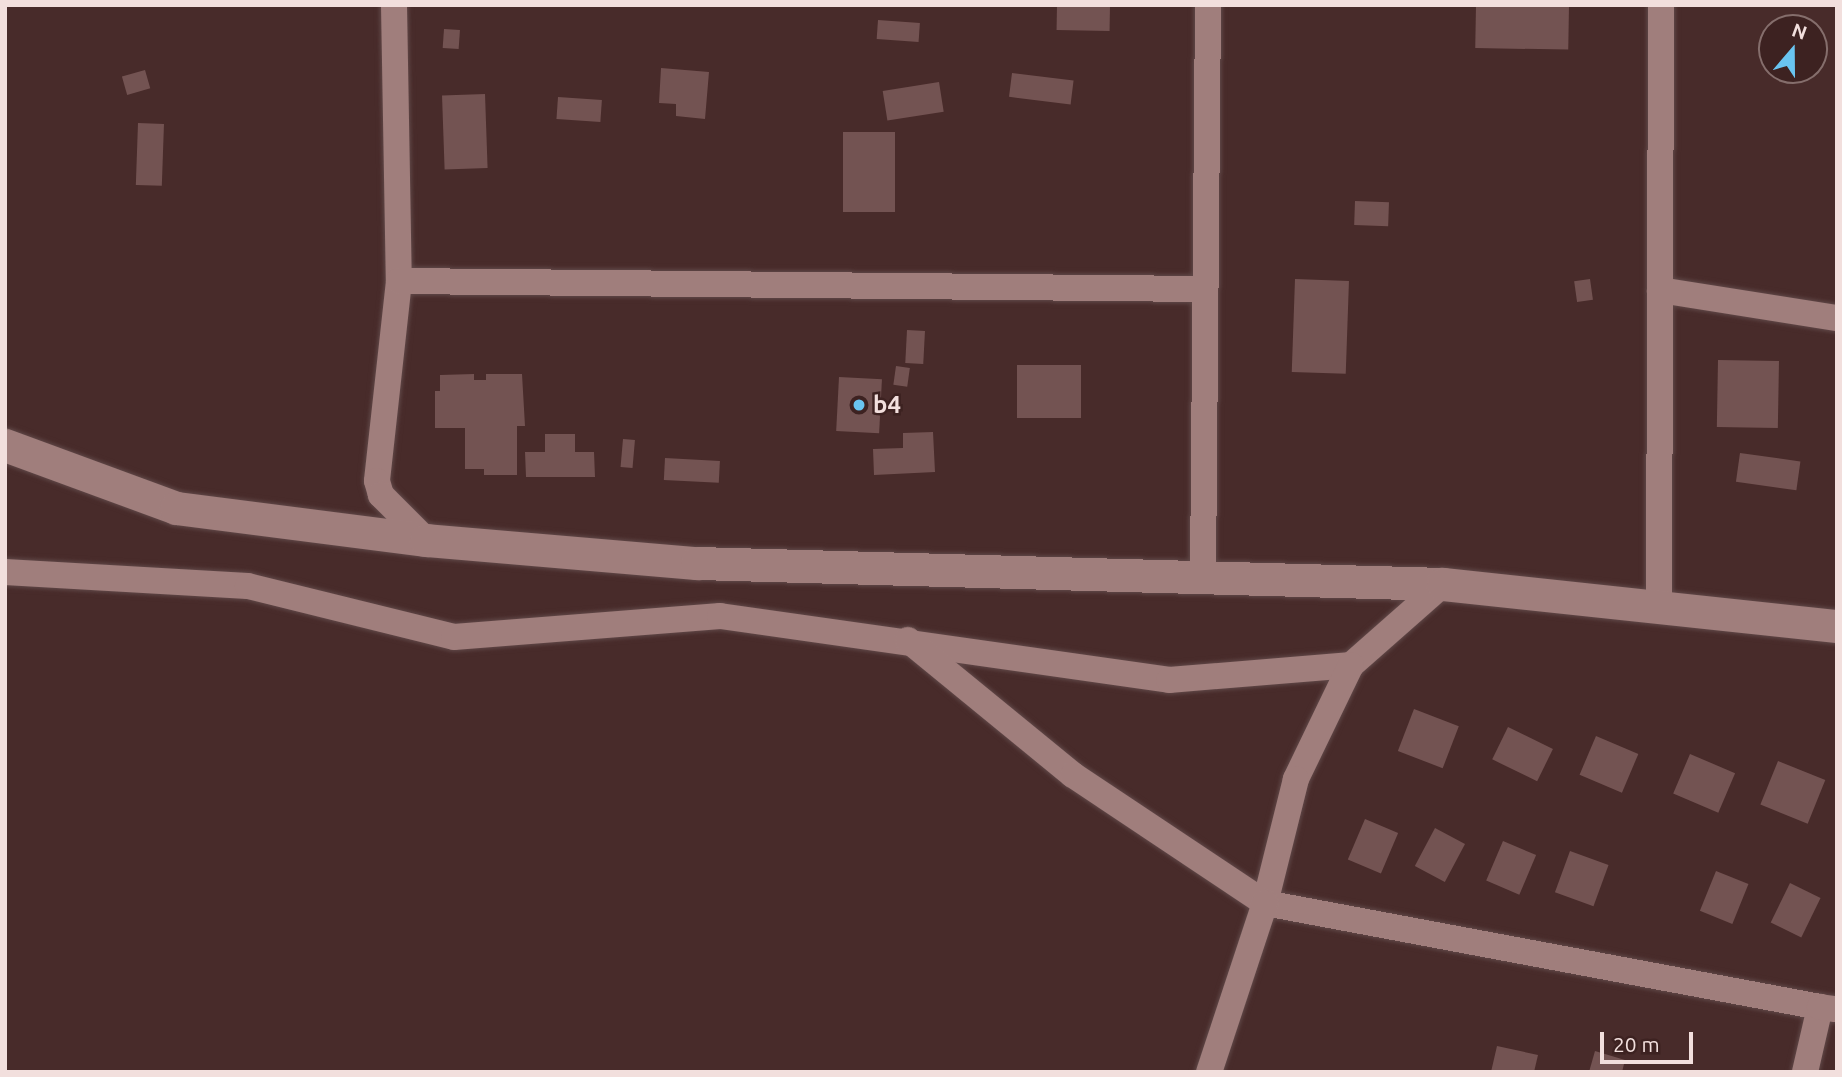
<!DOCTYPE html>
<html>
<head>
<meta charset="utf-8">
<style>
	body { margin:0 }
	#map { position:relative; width:1842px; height:1077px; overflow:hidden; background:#482b2a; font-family:Ubuntu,sans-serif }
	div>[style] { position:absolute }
	.building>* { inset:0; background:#735352; transform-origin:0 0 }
	.roads { filter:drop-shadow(0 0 2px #604848) drop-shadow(0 0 2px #604848) }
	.minor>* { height:26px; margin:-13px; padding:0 13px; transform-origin:13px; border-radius:13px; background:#a07e7c }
	.tertiary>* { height:33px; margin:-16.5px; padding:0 16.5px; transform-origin:16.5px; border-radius:16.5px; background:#a07e7c }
	.dots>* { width:19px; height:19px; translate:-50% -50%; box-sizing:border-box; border:4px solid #3d2221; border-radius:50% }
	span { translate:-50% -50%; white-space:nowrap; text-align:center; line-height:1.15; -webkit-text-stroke:5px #3d2221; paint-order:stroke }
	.poi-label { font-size:24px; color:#f2dfdd; font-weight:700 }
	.left { translate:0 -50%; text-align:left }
	.frame { position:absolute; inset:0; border:7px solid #f2dfdd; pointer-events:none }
	.north { position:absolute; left:1758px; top:14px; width:70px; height:70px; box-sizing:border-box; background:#3d2221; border:2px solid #856e6c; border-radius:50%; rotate:20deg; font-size:19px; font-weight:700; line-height:28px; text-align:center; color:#f2dfdd }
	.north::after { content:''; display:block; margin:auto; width:24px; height:32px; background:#69c4f0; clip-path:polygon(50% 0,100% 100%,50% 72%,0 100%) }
	.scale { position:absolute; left:1600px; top:1032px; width:93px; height:32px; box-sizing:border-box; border:4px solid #f2dfdd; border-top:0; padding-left:9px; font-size:21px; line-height:24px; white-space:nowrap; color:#f2dfdd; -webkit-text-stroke:5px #3d2221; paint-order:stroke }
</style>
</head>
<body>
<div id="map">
	<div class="building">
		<i style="left:1057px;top:5px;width:53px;height:25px;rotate:1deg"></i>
		<i style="left:1476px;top:5px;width:93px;height:43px;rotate:1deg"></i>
		<i style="left:878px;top:20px;width:42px;height:19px;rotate:4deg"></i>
		<i style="left:444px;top:29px;width:16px;height:19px;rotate:4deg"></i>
		<i style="clip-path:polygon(661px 68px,709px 72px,705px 119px,676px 116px,676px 104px,659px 103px)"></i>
		<i style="left:145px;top:70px;width:19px;height:24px;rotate:74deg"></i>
		<i style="left:1012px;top:73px;width:62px;height:24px;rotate:7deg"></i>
		<i style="left:939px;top:82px;width:30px;height:57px;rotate:81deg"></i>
		<i style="left:485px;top:94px;width:74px;height:43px;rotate:88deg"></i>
		<i style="left:558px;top:97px;width:44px;height:22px;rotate:4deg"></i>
		<i style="left:138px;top:123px;width:26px;height:62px;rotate:2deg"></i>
		<i style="left:843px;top:132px;width:52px;height:80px"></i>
		<i style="left:1355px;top:201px;width:34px;height:24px;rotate:2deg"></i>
		<i style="left:1295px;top:279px;width:54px;height:93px;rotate:2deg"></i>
		<i style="left:1590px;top:279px;width:21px;height:16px;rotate:82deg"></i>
		<i style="left:907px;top:330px;width:18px;height:33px;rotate:3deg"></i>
		<i style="left:1718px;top:360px;width:61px;height:67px;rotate:1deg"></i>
		<i style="left:1017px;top:365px;width:64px;height:53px"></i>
		<i style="left:896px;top:366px;width:14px;height:19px;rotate:8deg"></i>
		<i style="clip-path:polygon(474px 374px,474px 380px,486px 380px,486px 374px,522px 374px,525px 426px,517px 426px,517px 475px,484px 475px,484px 469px,465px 469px,465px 428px,435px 428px,435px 391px,440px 391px,440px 375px)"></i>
		<i style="left:839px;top:377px;width:43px;height:54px;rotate:3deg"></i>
		<i style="clip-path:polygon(933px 432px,935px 472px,874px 475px,873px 449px,903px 448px,903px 433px)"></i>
		<i style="clip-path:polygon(545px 434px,575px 434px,575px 452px,594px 452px,595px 477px,526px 477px,525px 452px,545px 452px)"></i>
		<i style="left:623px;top:439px;width:12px;height:28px;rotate:5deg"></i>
		<i style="left:1740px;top:453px;width:61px;height:29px;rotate:8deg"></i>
		<i style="left:665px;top:458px;width:55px;height:22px;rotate:3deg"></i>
		<i style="left:1414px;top:709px;width:48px;height:45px;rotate:21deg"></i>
		<i style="left:1508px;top:727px;width:50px;height:36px;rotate:26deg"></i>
		<i style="left:1596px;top:736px;width:46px;height:42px;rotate:23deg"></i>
		<i style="left:1690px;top:754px;width:49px;height:43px;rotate:23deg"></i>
		<i style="left:1778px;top:761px;width:51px;height:47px;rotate:22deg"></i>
		<i style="left:1365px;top:819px;width:36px;height:44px;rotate:23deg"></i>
		<i style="left:1435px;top:828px;width:34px;height:43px;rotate:28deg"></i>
		<i style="left:1503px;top:841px;width:36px;height:43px;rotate:23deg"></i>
		<i style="left:1570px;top:851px;width:41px;height:44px;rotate:20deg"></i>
		<i style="left:1716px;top:871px;width:35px;height:43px;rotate:22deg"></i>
		<i style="left:1790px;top:883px;width:34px;height:44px;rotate:26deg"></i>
		<i style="clip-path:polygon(1497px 1046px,1538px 1055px,1534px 1072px,1491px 1072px)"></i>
		<i style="clip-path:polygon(1595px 1051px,1625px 1060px,1622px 1072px,1589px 1072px)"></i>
	</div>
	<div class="roads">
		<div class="minor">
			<i style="left:394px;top:5px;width:276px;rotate:89deg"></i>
			<i style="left:399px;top:281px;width:201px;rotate:96.3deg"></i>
			<i style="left:377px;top:481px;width:15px;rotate:74deg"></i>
			<i style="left:381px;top:495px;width:64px;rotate:45deg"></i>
			<i style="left:399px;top:281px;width:806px;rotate:0.57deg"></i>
			<i style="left:1660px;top:290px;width:179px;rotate:9deg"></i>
			<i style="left:5px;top:572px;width:243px;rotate:3.3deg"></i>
			<i style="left:248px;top:586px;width:212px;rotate:13.9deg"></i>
			<i style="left:454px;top:637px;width:267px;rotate:-4.5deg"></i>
			<i style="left:720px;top:616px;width:454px;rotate:8.1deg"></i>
			<i style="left:1169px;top:680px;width:183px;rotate:-4.7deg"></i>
			<i style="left:1203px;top:576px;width:571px;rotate:-89.5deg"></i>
			<i style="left:1443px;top:584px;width:123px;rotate:138.6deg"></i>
			<i style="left:1351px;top:665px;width:127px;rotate:115.8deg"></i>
			<i style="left:1296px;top:779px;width:128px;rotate:104deg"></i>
			<i style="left:1265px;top:903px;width:565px;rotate:10.61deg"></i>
			<i style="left:1659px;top:610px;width:605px;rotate:-89.81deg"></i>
			<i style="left:908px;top:640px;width:213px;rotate:39.3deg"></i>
			<i style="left:1073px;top:775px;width:231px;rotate:33.7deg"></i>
			<i style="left:1265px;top:903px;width:178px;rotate:108.3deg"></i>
			<i style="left:1805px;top:1072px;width:67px;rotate:-77deg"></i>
			<i style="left:1820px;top:1007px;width:15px;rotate:8deg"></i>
		</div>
		<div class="tertiary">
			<i style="left:5px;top:445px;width:182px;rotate:20.2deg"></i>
			<i style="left:176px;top:508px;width:252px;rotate:7.3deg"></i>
			<i style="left:426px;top:540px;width:272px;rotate:4.9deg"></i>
			<i style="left:697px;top:563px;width:746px;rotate:1.61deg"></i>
			<i style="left:1443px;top:584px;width:396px;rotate:6.1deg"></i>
		</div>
	</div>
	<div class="dots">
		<i style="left:859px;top:405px;background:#69c4f0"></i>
	</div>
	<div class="poi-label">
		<span class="left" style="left:873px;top:405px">b4</span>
	</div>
	<div class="frame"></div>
	<div class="north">N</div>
	<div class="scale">20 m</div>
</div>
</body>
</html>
